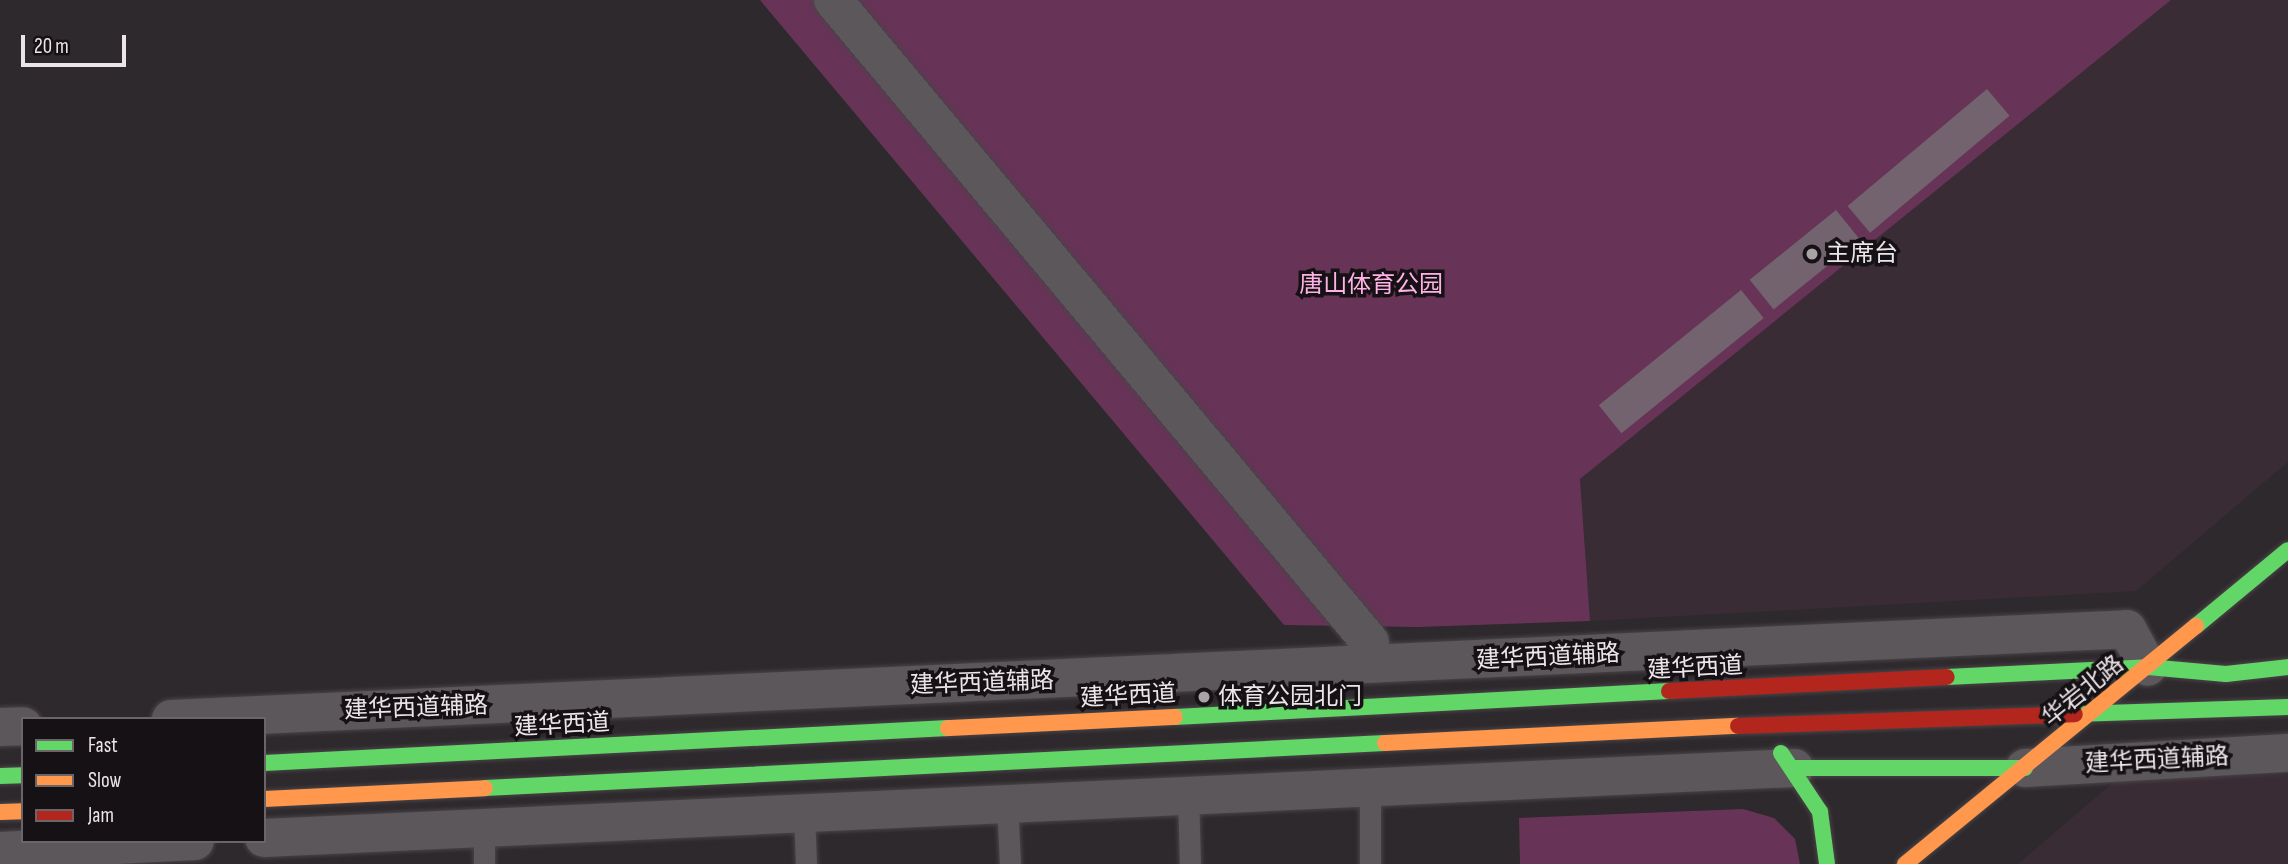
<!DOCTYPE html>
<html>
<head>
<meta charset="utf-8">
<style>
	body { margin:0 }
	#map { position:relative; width:2288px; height:864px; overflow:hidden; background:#2e292c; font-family:"Sofia Sans Condensed","Noto Sans SC",sans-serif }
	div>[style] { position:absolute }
	.built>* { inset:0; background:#3a2c35 }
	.green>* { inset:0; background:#673458 }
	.building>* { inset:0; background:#73636e; transform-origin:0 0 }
	.roads { filter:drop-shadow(0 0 2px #494447) drop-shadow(0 0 2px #494447) }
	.lane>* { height:21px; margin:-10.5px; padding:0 10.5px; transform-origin:10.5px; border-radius:10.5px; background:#5c575a }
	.street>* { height:38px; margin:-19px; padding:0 19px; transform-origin:19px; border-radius:19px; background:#5c575a }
	.fast>* { height:16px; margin:-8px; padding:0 8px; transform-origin:8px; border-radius:8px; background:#63d668 }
	.slow>* { height:16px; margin:-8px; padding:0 8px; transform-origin:8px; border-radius:8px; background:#ff974d }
	.jam>* { height:16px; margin:-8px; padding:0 8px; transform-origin:8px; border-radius:8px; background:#b3261e }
	.dots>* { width:19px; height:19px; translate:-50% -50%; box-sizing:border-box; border:4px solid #161114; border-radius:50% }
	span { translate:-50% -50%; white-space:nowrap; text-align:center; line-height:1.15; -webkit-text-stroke:7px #161114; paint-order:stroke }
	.poi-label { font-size:24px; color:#ebe4e8 }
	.left { translate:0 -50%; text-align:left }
	.park-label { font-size:24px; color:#fdb1e4 }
	.street-label { font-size:24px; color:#ebe4e8 }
	.legend { position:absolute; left:21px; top:717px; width:245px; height:126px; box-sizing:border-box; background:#161114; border:2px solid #6b6569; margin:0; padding:9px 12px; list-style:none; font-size:21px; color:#ebe4e8 }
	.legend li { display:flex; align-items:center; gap:14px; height:35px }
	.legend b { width:35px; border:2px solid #6b6569 }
	.scale { position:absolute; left:21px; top:35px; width:105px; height:32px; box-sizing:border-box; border:4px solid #ebe4e8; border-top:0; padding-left:9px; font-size:21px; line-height:24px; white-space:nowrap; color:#ebe4e8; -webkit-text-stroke:5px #161114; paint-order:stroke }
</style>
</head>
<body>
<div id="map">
	<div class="built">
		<i style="clip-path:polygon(2171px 0,2288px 0,2288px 462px,2136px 591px,1590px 621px,1580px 479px)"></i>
		<i style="clip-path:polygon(2288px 775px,2288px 864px,2018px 864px,2116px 780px)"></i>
	</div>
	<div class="green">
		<i style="clip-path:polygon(760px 0,2171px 0,1580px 479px,1590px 621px,1417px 627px,1284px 625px)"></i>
		<i style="clip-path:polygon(1743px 809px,1774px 818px,1795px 839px,1800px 864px,1520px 864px,1519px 818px)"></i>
	</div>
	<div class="building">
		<i style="left:1987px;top:89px;width:35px;height:182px;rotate:50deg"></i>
		<i style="left:1836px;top:210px;width:38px;height:111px;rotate:51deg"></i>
		<i style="left:1741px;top:290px;width:36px;height:183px;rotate:51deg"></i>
	</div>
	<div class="roads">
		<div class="lane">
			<i style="left:1370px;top:786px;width:78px;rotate:90deg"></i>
			<i style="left:1188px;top:793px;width:71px;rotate:88.4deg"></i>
			<i style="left:1007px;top:802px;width:62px;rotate:87.2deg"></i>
			<i style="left:804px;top:812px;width:52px;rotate:87.8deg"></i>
			<i style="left:484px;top:828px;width:36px;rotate:90deg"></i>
		</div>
		<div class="street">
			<i style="left:833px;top:0;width:837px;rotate:50.09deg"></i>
			<i style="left:171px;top:719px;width:1958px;rotate:-2.63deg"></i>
			<i style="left:2127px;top:629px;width:43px;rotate:61.1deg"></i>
			<i style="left:0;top:727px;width:23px;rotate:-2deg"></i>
			<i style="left:2025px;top:768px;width:263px;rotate:-3.3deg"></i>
			<i style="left:264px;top:838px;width:1532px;rotate:-2.62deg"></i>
			<i style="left:0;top:851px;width:195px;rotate:-2.9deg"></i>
		</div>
		<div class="fast">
			<i style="left:2196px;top:626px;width:119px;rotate:-39.6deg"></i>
			<i style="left:1947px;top:677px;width:201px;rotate:-2.8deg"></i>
			<i style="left:2148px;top:667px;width:78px;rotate:5.1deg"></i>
			<i style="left:2226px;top:674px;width:62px;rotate:-6.4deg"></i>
			<i style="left:2075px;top:714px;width:213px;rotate:-1.9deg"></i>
			<i style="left:1175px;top:717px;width:495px;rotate:-3deg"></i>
			<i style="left:1781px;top:753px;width:71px;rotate:56.5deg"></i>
			<i style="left:1820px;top:812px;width:52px;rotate:82.3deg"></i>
			<i style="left:264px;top:763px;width:685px;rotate:-2.93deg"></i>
			<i style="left:1794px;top:768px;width:231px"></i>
			<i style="left:0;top:776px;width:23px;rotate:-2deg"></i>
			<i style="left:485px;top:788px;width:901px;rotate:-2.86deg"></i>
		</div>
		<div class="slow">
			<i style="left:948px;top:728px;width:227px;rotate:-2.8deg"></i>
			<i style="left:1385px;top:743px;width:353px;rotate:-2.8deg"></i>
			<i style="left:264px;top:799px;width:221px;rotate:-2.8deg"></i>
			<i style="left:0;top:812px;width:23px;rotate:-2deg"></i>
			<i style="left:1905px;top:864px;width:376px;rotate:-39.3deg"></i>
		</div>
		<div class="jam">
			<i style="left:1669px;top:691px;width:278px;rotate:-2.9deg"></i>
			<i style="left:1738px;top:726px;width:337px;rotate:-2deg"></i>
		</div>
	</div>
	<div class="dots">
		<i style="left:1812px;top:254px;background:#a9a3a6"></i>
		<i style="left:1204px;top:697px;background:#a9a3a6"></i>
	</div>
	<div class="poi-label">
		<span class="left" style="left:1826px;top:254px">主席台</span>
		<span class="left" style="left:1218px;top:697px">体育公园北门</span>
	</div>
	<div class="park-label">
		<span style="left:1371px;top:285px">唐山体育公园</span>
	</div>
	<div class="street-label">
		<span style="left:1548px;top:657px;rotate:-3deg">建华西道辅路</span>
		<span style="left:1695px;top:668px;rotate:-3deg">建华西道</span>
		<span style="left:982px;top:683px;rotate:-2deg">建华西道辅路</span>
		<span style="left:2083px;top:691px;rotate:-39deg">华岩北路</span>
		<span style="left:1128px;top:696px;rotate:-3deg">建华西道</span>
		<span style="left:416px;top:708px;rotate:-2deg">建华西道辅路</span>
		<span style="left:562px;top:725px;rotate:-3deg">建华西道</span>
		<span style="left:2157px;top:760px;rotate:-3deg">建华西道辅路</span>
	</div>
	<ul class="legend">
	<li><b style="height:9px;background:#63d668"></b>Fast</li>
	<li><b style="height:9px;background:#ff974d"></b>Slow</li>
	<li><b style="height:9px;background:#b3261e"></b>Jam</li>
	</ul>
	<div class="scale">20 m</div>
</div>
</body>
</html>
